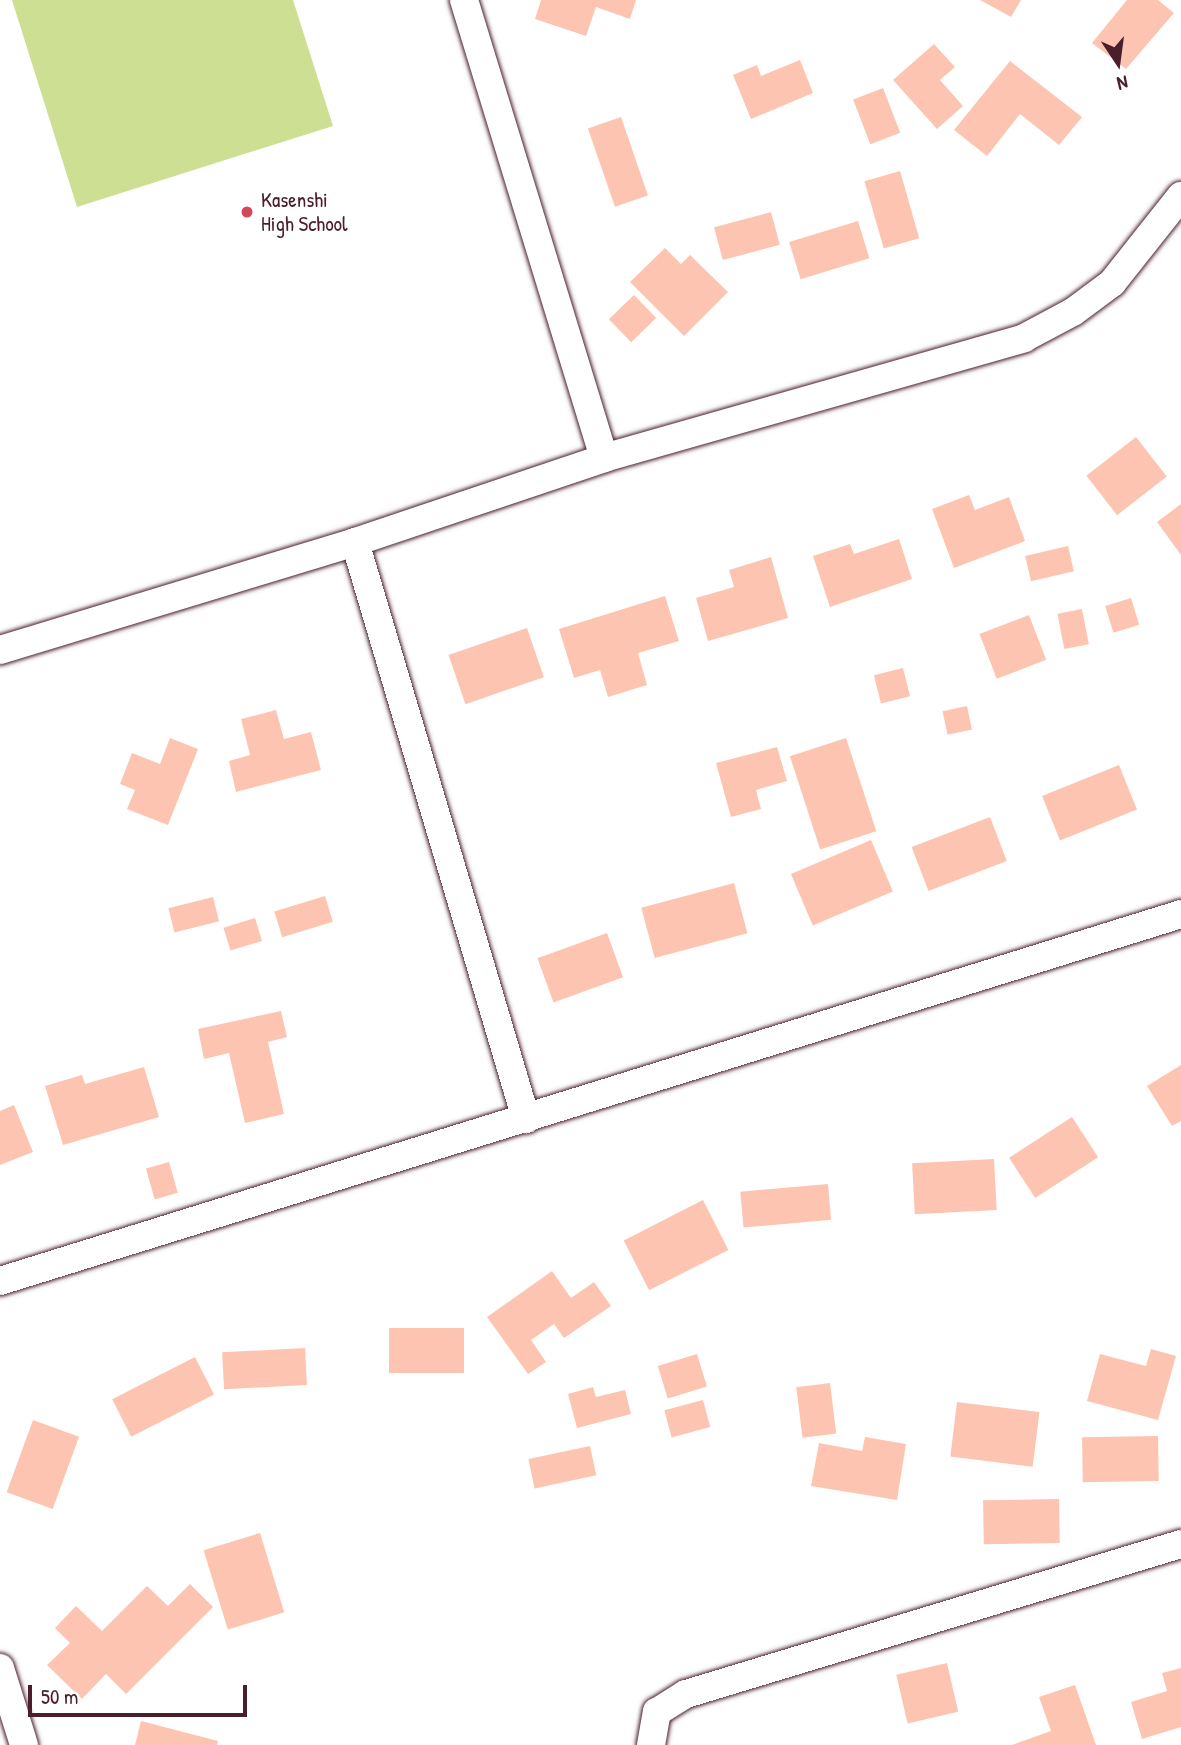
<!DOCTYPE html>
<html>
<head>
<meta charset="utf-8">
<style>
	body { margin:0 }
	#map { position:relative; width:1181px; height:1745px; overflow:hidden; background:#fff; font-family:"Patrick Hand",sans-serif }
	div>[style] { position:absolute }
	.green>* { inset:0; background:#ccdf93 }
	.building>* { inset:0; background:#fdc5b1; transform-origin:0 0 }
	.roads { filter:drop-shadow(0 0 2px #4a1f2b) drop-shadow(0 0 2px #4a1f2b) }
	.street>* { height:28px; margin:-14px; padding:0 14px; transform-origin:14px; border-radius:14px; background:#fff }
	.dots>* { width:19px; height:19px; translate:-50% -50%; box-sizing:border-box; border:4px solid #fff; border-radius:50% }
	span { translate:-50% -50%; white-space:nowrap; text-align:center; line-height:1.15; -webkit-text-stroke:6px #fff; paint-order:stroke }
	.poi-label { font-size:21px; color:#4a1f2b }
	.left { translate:0 -50%; text-align:left }
	.north { position:absolute; left:1083px; top:28px; width:70px; height:70px; -webkit-text-stroke:5px #fff; paint-order:stroke; rotate:167deg; font-size:19px; font-weight:700; line-height:28px; text-align:center; color:#4a1f2b }
	.north::after { content:''; display:block; margin:auto; width:24px; height:32px; background:#4a1f2b; clip-path:polygon(50% 0,100% 100%,50% 72%,0 100%) }
	.scale { position:absolute; left:28px; top:1685px; width:219px; height:32px; box-sizing:border-box; border:4px solid #4a1f2b; border-top:0; padding-left:9px; font-size:21px; line-height:24px; white-space:nowrap; color:#4a1f2b; -webkit-text-stroke:5px #fff; paint-order:stroke }
</style>
</head>
<body>
<div id="map">
	<div class="green">
		<i style="clip-path:polygon(12px 0,293px 0,333px 126px,77px 207px)"></i>
	</div>
	<div class="building">
		<i style="clip-path:polygon(541px 0,636px 0,630px 19px,596px 7px,586px 36px,535px 19px)"></i>
		<i style="clip-path:polygon(980px 0,1021px 0,1011px 17px)"></i>
		<i style="clip-path:polygon(1127px 0,1158px 0,1174px 13px,1126px 69px,1092px 43px)"></i>
		<i style="clip-path:polygon(934px 44px,955px 67px,940px 80px,963px 106px,937px 129px,893px 80px)"></i>
		<i style="clip-path:polygon(800px 60px,813px 93px,751px 119px,733px 75px,757px 65px,761px 76px)"></i>
		<i style="clip-path:polygon(1010px 61px,1082px 117px,1059px 145px,1020px 114px,987px 156px,954px 130px)"></i>
		<i style="left:883px;top:88px;width:48px;height:32px;rotate:69deg"></i>
		<i style="left:621px;top:117px;width:83px;height:35px;rotate:71deg"></i>
		<i style="left:900px;top:171px;width:70px;height:37px;rotate:74deg"></i>
		<i style="left:771px;top:212px;width:34px;height:59px;rotate:75deg"></i>
		<i style="left:858px;top:221px;width:39px;height:72px;rotate:73deg"></i>
		<i style="clip-path:polygon(665px 248px,681px 264px,690px 255px,728px 292px,684px 336px,630px 282px)"></i>
		<i style="left:634px;top:295px;width:32px;height:35px;rotate:46deg"></i>
		<i style="left:1136px;top:437px;width:50px;height:63px;rotate:52deg"></i>
		<i style="clip-path:polygon(969px 495px,975px 510px,1009px 497px,1025px 541px,954px 568px,932px 509px)"></i>
		<i style="clip-path:polygon(1181px 504px,1181px 555px,1157px 522px)"></i>
		<i style="clip-path:polygon(899px 539px,912px 579px,830px 607px,813px 556px,850px 544px,854px 554px)"></i>
		<i style="left:1068px;top:546px;width:26px;height:44px;rotate:77deg"></i>
		<i style="clip-path:polygon(771px 557px,788px 618px,708px 641px,696px 598px,734px 587px,729px 570px)"></i>
		<i style="clip-path:polygon(665px 596px,679px 641px,638px 653px,647px 685px,608px 697px,600px 670px,574px 678px,559px 629px)"></i>
		<i style="left:1131px;top:598px;width:28px;height:27px;rotate:73deg"></i>
		<i style="left:1082px;top:609px;width:36px;height:25px;rotate:79deg"></i>
		<i style="left:1029px;top:615px;width:48px;height:53px;rotate:69deg"></i>
		<i style="left:527px;top:628px;width:52px;height:83px;rotate:71deg"></i>
		<i style="left:903px;top:668px;width:29px;height:30px;rotate:76deg"></i>
		<i style="left:967px;top:706px;width:24px;height:25px;rotate:78deg"></i>
		<i style="clip-path:polygon(276px 710px,284px 739px,311px 732px,321px 770px,236px 792px,229px 761px,250px 755px,241px 719px)"></i>
		<i style="clip-path:polygon(170px 738px,198px 749px,168px 825px,127px 809px,135px 790px,120px 784px,132px 753px,160px 764px)"></i>
		<i style="left:846px;top:738px;width:98px;height:59px;rotate:72deg"></i>
		<i style="clip-path:polygon(777px 747px,787px 781px,756px 790px,761px 809px,731px 817px,716px 763px)"></i>
		<i style="left:1119px;top:765px;width:48px;height:83px;rotate:68deg"></i>
		<i style="left:990px;top:817px;width:47px;height:84px;rotate:69deg"></i>
		<i style="left:871px;top:840px;width:56px;height:87px;rotate:67deg"></i>
		<i style="left:734px;top:883px;width:52px;height:96px;rotate:75deg"></i>
		<i style="left:325px;top:896px;width:27px;height:53px;rotate:73deg"></i>
		<i style="left:213px;top:897px;width:25px;height:46px;rotate:76deg"></i>
		<i style="left:255px;top:918px;width:24px;height:33px;rotate:73deg"></i>
		<i style="left:607px;top:933px;width:47px;height:74px;rotate:70deg"></i>
		<i style="clip-path:polygon(281px 1011px,287px 1037px,268px 1042px,284px 1114px,245px 1123px,229px 1053px,204px 1059px,198px 1029px)"></i>
		<i style="clip-path:polygon(1181px 1065px,1181px 1121px,1172px 1126px,1147px 1086px)"></i>
		<i style="clip-path:polygon(144px 1067px,159px 1117px,63px 1145px,45px 1086px,82px 1075px,85px 1084px)"></i>
		<i style="clip-path:polygon(14px 1105px,33px 1152px,0 1165px,0 1111px)"></i>
		<i style="left:1072px;top:1117px;width:48px;height:75px;rotate:57deg"></i>
		<i style="left:994px;top:1159px;width:51px;height:82px;rotate:87deg"></i>
		<i style="left:169px;top:1162px;width:32px;height:24px;rotate:74deg"></i>
		<i style="left:828px;top:1184px;width:36px;height:88px;rotate:85deg"></i>
		<i style="left:703px;top:1200px;width:56px;height:89px;rotate:63deg"></i>
		<i style="clip-path:polygon(552px 1271px,571px 1298px,594px 1282px,611px 1306px,564px 1338px,554px 1324px,531px 1340px,546px 1362px,528px 1374px,487px 1317px)"></i>
		<i style="left:389px;top:1328px;width:75px;height:45px"></i>
		<i style="left:305px;top:1348px;width:37px;height:83px;rotate:87deg"></i>
		<i style="clip-path:polygon(1151px 1349px,1176px 1356px,1158px 1420px,1087px 1401px,1100px 1354px,1146px 1366px)"></i>
		<i style="left:697px;top:1354px;width:34px;height:41px;rotate:73deg"></i>
		<i style="left:195px;top:1357px;width:42px;height:93px;rotate:63deg"></i>
		<i style="left:830px;top:1383px;width:51px;height:34px;rotate:83deg"></i>
		<i style="clip-path:polygon(593px 1387px,596px 1397px,625px 1390px,631px 1414px,577px 1428px,568px 1394px)"></i>
		<i style="left:703px;top:1400px;width:28px;height:40px;rotate:75deg"></i>
		<i style="left:957px;top:1402px;width:83px;height:55px;rotate:7deg"></i>
		<i style="left:33px;top:1420px;width:49px;height:77px;rotate:20deg"></i>
		<i style="left:1158px;top:1436px;width:45px;height:76px;rotate:89deg"></i>
		<i style="clip-path:polygon(865px 1437px,906px 1444px,897px 1500px,811px 1486px,819px 1443px,862px 1451px)"></i>
		<i style="left:590px;top:1446px;width:30px;height:63px;rotate:78deg"></i>
		<i style="left:1059px;top:1499px;width:44px;height:76px;rotate:89deg"></i>
		<i style="left:260px;top:1533px;width:83px;height:59px;rotate:73deg"></i>
		<i style="clip-path:polygon(190px 1584px,213px 1607px,126px 1694px,106px 1674px,82px 1699px,47px 1665px,70px 1643px,55px 1628px,76px 1606px,102px 1631px,147px 1586px,168px 1606px)"></i>
		<i style="left:947px;top:1663px;width:50px;height:52px;rotate:77deg"></i>
		<i style="clip-path:polygon(1181px 1668px,1181px 1727px,1142px 1739px,1131px 1702px,1167px 1691px,1162px 1673px)"></i>
		<i style="clip-path:polygon(1075px 1685px,1096px 1745px,1012px 1745px,1051px 1731px,1039px 1697px)"></i>
		<i style="clip-path:polygon(141px 1721px,218px 1741px,217px 1745px,135px 1745px)"></i>
	</div>
	<div class="roads">
		<div class="street">
			<i style="left:464px;top:0;width:479px;rotate:73deg"></i>
			<i style="left:355px;top:542px;width:602px;rotate:73.49deg"></i>
			<i style="left:0;top:650px;width:371px;rotate:-16.9deg"></i>
			<i style="left:355px;top:542px;width:263px;rotate:-18.6deg"></i>
			<i style="left:604px;top:458px;width:437px;rotate:-15.9deg"></i>
			<i style="left:1024px;top:338px;width:55px;rotate:-28deg"></i>
			<i style="left:1073px;top:312px;width:49px;rotate:-36.6deg"></i>
			<i style="left:1112px;top:283px;width:111px;rotate:-51.6deg"></i>
			<i style="left:0;top:1281px;width:1237px;rotate:-17.26deg"></i>
			<i style="left:0;top:1668px;width:81px;rotate:72.7deg"></i>
			<i style="left:651px;top:1745px;width:34px;rotate:-80deg"></i>
			<i style="left:657px;top:1712px;width:34px;rotate:-32deg"></i>
			<i style="left:686px;top:1694px;width:517px;rotate:-16.86deg"></i>
		</div>
	</div>
	<div class="dots">
		<i style="left:247px;top:212px;background:#d1495b"></i>
	</div>
	<div class="poi-label">
		<span class="left" style="left:261px;top:212px">Kasenshi<br>High School</span>
	</div>
	<div class="north">N</div>
	<div class="scale">50 m</div>
</div>
</body>
</html>
